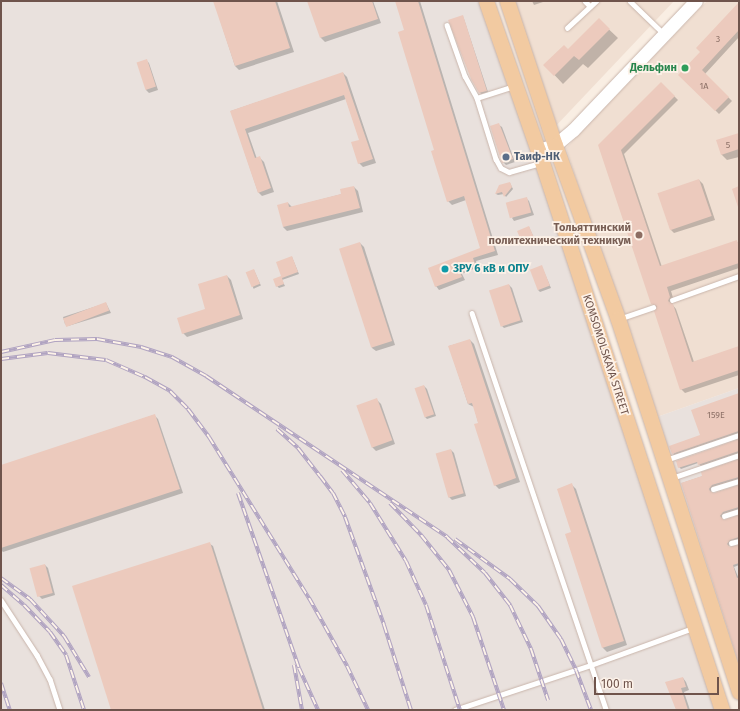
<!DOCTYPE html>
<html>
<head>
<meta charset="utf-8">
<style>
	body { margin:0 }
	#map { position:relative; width:740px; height:711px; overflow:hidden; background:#f9eee3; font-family:"Fira Sans",sans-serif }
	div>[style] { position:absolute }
	.residential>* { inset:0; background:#f0dfd2 }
	.industrial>* { inset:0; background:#e9e1dd }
	.shadow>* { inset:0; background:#0003; transform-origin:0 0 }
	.building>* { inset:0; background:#eccabd; transform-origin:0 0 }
	.roads { filter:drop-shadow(0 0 1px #c9b5ab) drop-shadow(0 0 1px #c9b5ab) }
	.lane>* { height:4.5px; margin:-2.25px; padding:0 2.25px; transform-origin:2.25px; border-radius:2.25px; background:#fff }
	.secondary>* { height:13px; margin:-6.5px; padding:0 6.5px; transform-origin:6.5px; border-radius:6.5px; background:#fff }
	.primary>* { height:15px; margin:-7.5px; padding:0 7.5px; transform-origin:7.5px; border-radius:7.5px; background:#f2caa1 }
	.rail>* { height:4px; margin-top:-2px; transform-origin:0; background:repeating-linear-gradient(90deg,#fdf2e8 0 8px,#b0a3c1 0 16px); box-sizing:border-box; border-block:1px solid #b0a3c1 }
	.dots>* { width:11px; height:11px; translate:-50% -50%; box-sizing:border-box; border:2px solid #fdf2e8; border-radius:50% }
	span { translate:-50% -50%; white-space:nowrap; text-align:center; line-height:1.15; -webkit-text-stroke:3.5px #fdf2e8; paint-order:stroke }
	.number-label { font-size:9px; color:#8e7268 }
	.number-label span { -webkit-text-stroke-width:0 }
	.leisure-label { font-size:11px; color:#27864d; font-weight:700 }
	.right { translate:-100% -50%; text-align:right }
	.service-label { font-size:11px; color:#4e5e75; font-weight:700 }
	.left { translate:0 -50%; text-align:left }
	.education-label { font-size:11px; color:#785e54; font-weight:700 }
	.culture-label { font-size:11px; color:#0d838f; font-weight:700 }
	.street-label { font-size:11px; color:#6f544c }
	.frame { position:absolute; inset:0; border:2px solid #6f544c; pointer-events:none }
	.scale { position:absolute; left:594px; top:677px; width:125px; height:18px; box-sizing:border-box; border:2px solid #6f544c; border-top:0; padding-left:5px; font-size:12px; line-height:14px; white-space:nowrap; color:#6f544c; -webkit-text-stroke:3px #fdf2e8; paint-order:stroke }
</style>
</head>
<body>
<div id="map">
	<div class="residential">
		<i style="clip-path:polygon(510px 1px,674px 1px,553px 129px)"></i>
		<i style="clip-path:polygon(707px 1px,739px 1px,739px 388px,654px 418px,566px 148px)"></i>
	</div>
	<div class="industrial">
		<i style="clip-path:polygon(1px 1px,484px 1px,722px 710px,1px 710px)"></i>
		<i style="clip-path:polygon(739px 388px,739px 678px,654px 418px)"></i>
	</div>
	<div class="shadow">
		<i style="clip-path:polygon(214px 1px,277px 1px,294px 52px,239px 70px,235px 66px)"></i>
		<i style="clip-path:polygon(308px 1px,373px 1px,381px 23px,325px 42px,321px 38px)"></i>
		<i style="clip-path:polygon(396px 1px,420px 1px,498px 255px,476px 261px,478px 267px,462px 274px,465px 280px,439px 290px,436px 286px,481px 249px,466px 200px,452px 205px,448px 201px,405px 31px)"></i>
		<i style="clip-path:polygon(532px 1px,546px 1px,534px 5px)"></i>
		<i style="clip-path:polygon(739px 3px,739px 37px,705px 74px,732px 101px,719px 114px,680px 75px,702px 52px)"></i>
		<i style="clip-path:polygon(463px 16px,488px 92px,481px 94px,472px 79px)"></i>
		<i style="clip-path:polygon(599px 20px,618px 38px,588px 68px,583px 64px,563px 84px,545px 65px,568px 50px)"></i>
		<i style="clip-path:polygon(146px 60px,149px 63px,158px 90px,149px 93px,146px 90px)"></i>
		<i style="clip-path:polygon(343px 73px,347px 77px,376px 163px,363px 167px,359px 163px,360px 140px,346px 99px,248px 133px,257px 159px,260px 158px,264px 162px,274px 192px,262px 196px,258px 192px,231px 111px)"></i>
		<i style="clip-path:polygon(661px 83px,678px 100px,624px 154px,662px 267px,737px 242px,739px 244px,739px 268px,671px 291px,674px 301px,672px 304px,676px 309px,694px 362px,739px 347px,739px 375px,685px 393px,681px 389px,657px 308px,652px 303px,599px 145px)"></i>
		<i style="clip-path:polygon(499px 125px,502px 127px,515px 162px,506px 165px,503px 162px)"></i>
		<i style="clip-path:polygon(739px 134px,739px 157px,727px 160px,721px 154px)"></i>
		<i style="clip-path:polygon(699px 180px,703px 184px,715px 220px,674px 233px,670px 229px)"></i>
		<i style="clip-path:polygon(510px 183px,513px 189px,506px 197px,504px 194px,498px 195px,496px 194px,500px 186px)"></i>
		<i style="clip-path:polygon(354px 187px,358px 191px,363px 212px,287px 231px,283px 227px,288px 203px,292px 207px,342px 194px)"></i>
		<i style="clip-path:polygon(526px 198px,529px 201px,534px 215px,514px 221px,512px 218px)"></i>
		<i style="left:529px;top:227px;width:14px;height:12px;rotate:65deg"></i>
		<i style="clip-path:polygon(360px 243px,364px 247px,395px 345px,376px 351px,372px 348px)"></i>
		<i style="clip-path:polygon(292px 257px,299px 274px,282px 280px,285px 286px,279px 288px,277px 286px)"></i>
		<i style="clip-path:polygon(542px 267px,551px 288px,540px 292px,538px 290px)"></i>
		<i style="left:254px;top:270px;width:17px;height:8px;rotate:66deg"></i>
		<i style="clip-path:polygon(227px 276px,231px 280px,243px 319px,187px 337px,183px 333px,207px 309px)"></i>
		<i style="clip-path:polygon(509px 285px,512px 288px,523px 322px,504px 328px,501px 325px)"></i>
		<i style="clip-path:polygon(106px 303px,111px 313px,68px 326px,65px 324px,63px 317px)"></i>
		<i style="clip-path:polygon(470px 340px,474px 344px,520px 482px,499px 489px,495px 485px,474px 407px,468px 404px,449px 346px)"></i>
		<i style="clip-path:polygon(424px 386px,427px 389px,436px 416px,427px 419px,425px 417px)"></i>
		<i style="clip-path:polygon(739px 394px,739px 433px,674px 455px,673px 454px,701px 436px)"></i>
		<i style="clip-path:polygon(377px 400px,381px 404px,395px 444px,376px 451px,372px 447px)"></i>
		<i style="clip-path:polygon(154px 415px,158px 419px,183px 493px,3px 552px,1px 550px,1px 466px)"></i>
		<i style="clip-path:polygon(739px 440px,739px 453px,701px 466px,698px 463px,681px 469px,679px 467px)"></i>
		<i style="clip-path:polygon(451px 450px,454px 453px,466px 496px,452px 500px,449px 497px)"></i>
		<i style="clip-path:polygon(739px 460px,739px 479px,713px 487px,711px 492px,714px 494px,739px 486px,739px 509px,724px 514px,722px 519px,725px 521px,739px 516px,739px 539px,730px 542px,729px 547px,739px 546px,739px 565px,734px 567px,739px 579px,739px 657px,682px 483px,703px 476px)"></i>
		<i style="clip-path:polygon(572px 485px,576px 489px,627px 645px,607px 652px,603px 648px,566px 535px,572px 533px)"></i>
		<i style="clip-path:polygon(210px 544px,213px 546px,265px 710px,113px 710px)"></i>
		<i style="clip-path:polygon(45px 565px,48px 568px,55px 595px,42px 599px,39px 596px)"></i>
		<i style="clip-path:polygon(683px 678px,686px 682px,689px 690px,684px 692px,690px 710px,677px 710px)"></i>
	</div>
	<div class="building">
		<i style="clip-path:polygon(213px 1px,275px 1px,290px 48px,235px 66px)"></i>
		<i style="clip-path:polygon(307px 1px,372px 1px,378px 19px,320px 38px)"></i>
		<i style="clip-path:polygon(395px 1px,418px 1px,495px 251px,473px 258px,475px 264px,459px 270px,462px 277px,435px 287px,428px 268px,480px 248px,464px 196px,447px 202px,431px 151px,434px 150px,398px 32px,404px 30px)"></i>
		<i style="clip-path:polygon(739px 2px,739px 30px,702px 70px,729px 97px,715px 111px,678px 75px,700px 52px,696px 48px)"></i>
		<i style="clip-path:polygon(463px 15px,487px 91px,479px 93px,471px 79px,448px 20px)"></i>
		<i style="clip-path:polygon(599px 18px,610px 29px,579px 60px,574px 56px,554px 76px,543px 65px,564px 45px,568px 49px)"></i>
		<i style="left:147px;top:59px;width:29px;height:11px;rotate:72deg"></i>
		<i style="clip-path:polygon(343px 72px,373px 159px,358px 164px,351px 142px,359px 140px,344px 95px,245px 129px,255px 158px,260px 156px,271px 188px,258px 193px,230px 111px)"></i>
		<i style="clip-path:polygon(661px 82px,675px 96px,621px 150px,660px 266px,737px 240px,739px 247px,739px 263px,667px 287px,670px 297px,668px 301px,673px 304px,692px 362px,739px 346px,739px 370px,680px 390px,654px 311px,657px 306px,651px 304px,598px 145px)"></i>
		<i style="clip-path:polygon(499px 123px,513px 159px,502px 163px,490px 126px)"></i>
		<i style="clip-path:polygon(739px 133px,739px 149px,721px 155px,716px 140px)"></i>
		<i style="left:699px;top:179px;width:39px;height:44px;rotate:71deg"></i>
		<i style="clip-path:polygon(510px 182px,512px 187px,504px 197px,502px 192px,495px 194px,499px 185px)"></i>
		<i style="clip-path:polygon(354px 186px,360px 208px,283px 227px,277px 205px,288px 202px,289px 207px,341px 194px,340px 189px)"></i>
		<i style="clip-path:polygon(739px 186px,739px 207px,738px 207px,732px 189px)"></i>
		<i style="left:527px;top:197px;width:16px;height:22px;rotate:75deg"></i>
		<i style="left:529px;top:226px;width:13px;height:13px;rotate:67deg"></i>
		<i style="left:360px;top:242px;width:104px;height:22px;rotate:72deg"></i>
		<i style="clip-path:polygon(292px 256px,298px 272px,282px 278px,284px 284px,276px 287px,273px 279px,281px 276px,276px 262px)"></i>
		<i style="left:542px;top:265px;width:22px;height:13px;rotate:69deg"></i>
		<i style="left:254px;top:269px;width:16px;height:9px;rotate:68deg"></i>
		<i style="clip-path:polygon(227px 275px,240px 315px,182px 334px,177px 318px,205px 309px,198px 284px)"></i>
		<i style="left:509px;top:284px;width:38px;height:21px;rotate:72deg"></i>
		<i style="left:106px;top:302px;width:9px;height:46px;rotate:69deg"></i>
		<i style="clip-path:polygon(470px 339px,516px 478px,494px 486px,474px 424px,478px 423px,472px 403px,468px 404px,448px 346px)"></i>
		<i style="left:424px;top:385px;width:31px;height:10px;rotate:71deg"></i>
		<i style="clip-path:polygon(739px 393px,739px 431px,672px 454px,669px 446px,700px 435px,691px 410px)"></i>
		<i style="left:377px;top:398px;width:45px;height:22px;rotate:70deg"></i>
		<i style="clip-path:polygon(155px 414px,180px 489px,1px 548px,1px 465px)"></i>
		<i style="clip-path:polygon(739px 439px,739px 451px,698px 465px,697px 462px,678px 468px,676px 461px)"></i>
		<i style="left:451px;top:449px;width:46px;height:16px;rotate:74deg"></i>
		<i style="clip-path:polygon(739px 459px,739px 477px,712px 485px,709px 489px,710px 491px,714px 493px,739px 485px,739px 507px,723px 512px,720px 516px,724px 520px,739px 515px,739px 537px,730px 540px,727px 544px,730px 547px,739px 545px,739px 563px,733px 565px,737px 578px,739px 577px,738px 661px,681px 483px,702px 476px,701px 472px)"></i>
		<i style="clip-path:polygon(572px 483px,624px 641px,602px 648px,565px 534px,571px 532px,557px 489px)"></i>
		<i style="clip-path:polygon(210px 542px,263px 710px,111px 710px,72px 586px)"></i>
		<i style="left:45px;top:564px;width:30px;height:16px;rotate:75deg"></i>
		<i style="clip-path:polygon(683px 677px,686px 687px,681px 688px,688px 710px,676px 710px,665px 682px)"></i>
	</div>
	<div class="roads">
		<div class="lane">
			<i style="left:585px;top:1px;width:7px;rotate:45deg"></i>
			<i style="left:630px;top:1px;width:46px;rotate:44.1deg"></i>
			<i style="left:447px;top:25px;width:54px;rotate:70.6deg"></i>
			<i style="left:465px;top:76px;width:25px;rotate:61deg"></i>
			<i style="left:477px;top:98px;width:39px;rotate:-18deg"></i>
			<i style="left:567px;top:28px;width:40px;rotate:-43deg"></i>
			<i style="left:477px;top:98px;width:64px;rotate:72.7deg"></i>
			<i style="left:496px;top:159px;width:10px;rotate:61deg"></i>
			<i style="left:501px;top:168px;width:9px;rotate:27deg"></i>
			<i style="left:509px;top:172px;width:33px;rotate:-16deg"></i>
			<i style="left:672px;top:300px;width:71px;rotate:-19.7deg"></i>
			<i style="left:472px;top:313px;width:419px;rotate:71.3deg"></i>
			<i style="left:619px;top:319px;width:36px;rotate:-19deg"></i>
			<i style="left:666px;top:460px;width:77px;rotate:-18.9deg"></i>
			<i style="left:672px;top:478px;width:71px;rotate:-18.9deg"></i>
			<i style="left:713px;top:489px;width:27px;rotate:-17deg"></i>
			<i style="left:724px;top:516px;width:16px;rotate:-18deg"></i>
			<i style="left:731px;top:543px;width:8px;rotate:-14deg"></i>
			<i style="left:1px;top:600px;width:66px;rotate:56.8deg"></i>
			<i style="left:37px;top:655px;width:27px;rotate:62deg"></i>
			<i style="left:50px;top:679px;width:33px;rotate:72deg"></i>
			<i style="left:455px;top:710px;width:143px;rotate:-18.3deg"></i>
			<i style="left:591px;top:665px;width:109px;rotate:-19.9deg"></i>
		</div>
		<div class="secondary">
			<i style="left:538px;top:150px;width:18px;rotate:-16deg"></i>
			<i style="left:555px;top:145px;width:23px;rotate:-40deg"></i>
			<i style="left:573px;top:130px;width:178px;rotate:-46.4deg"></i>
		</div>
		<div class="primary">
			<i style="left:486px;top:1px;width:158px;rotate:70.8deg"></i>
			<i style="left:538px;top:150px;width:589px;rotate:71.81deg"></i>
			<i style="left:507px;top:1px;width:152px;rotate:71.6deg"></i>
			<i style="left:555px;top:145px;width:185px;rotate:70.1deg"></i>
			<i style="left:618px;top:319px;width:392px;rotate:72deg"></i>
		</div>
	</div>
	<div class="rail">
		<i style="left:1px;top:352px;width:55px;rotate:-12.5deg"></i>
		<i style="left:55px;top:340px;width:42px;rotate:-1.4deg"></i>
		<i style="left:97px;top:339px;width:45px;rotate:10.3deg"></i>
		<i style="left:141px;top:347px;width:33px;rotate:18deg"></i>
		<i style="left:172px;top:357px;width:39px;rotate:29deg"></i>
		<i style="left:206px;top:376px;width:290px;rotate:33.7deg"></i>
		<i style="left:447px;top:537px;width:52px;rotate:43.5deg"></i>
		<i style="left:485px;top:573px;width:41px;rotate:52deg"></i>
		<i style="left:510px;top:605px;width:49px;rotate:64.5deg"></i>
		<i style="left:531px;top:649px;width:54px;rotate:71.6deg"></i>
		<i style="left:1px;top:359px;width:47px;rotate:-7.3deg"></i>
		<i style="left:48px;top:353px;width:58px;rotate:6.9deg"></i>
		<i style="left:106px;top:360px;width:43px;rotate:23.6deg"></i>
		<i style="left:145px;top:377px;width:29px;rotate:29deg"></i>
		<i style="left:170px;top:391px;width:25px;rotate:45deg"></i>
		<i style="left:188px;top:409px;width:35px;rotate:53deg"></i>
		<i style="left:209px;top:437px;width:190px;rotate:58.2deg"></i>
		<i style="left:309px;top:598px;width:78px;rotate:60.8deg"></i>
		<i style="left:347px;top:666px;width:49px;rotate:64.5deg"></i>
		<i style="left:277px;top:429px;width:28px;rotate:42deg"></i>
		<i style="left:298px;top:448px;width:36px;rotate:52deg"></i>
		<i style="left:320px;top:476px;width:21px;rotate:53deg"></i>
		<i style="left:333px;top:493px;width:27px;rotate:63deg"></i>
		<i style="left:345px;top:517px;width:115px;rotate:70.1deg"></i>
		<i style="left:384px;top:625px;width:89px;rotate:72.4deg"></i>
		<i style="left:342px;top:470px;width:43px;rotate:49.7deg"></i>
		<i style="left:370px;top:503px;width:68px;rotate:58.2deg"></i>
		<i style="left:406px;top:561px;width:48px;rotate:65.6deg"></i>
		<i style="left:426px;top:605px;width:110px;rotate:72.1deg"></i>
		<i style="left:238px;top:493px;width:185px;rotate:70.8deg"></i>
		<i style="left:299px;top:668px;width:46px;rotate:65.7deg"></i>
		<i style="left:390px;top:503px;width:45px;rotate:45.9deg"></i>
		<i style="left:421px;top:535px;width:45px;rotate:51.3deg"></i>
		<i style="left:449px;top:570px;width:53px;rotate:62.9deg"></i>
		<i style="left:473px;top:617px;width:98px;rotate:71.6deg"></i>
		<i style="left:455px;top:539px;width:68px;rotate:36deg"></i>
		<i style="left:510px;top:579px;width:39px;rotate:44deg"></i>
		<i style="left:538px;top:606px;width:40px;rotate:55.1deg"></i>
		<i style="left:561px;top:639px;width:34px;rotate:64deg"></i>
		<i style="left:576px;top:670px;width:43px;rotate:69.4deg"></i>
		<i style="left:1px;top:578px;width:36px;rotate:36deg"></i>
		<i style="left:30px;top:599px;width:50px;rotate:47.4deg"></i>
		<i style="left:64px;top:636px;width:48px;rotate:58.6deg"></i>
		<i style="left:1px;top:585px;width:30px;rotate:41deg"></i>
		<i style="left:24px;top:605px;width:37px;rotate:46deg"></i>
		<i style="left:50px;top:632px;width:28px;rotate:55deg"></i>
		<i style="left:66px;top:655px;width:58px;rotate:71.9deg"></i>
		<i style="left:294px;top:665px;width:46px;rotate:79.9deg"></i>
		<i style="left:1px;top:683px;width:28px;rotate:72deg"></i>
	</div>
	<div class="dots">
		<i style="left:685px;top:68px;background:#2e9e5b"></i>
		<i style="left:506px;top:157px;background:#5c6f8a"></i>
		<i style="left:639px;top:235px;background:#8d6e63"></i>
		<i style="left:445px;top:269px;background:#0f9aa8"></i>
	</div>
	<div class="number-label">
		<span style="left:718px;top:39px">3</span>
		<span style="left:704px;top:86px">1А</span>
		<span style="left:728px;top:145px">5</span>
		<span style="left:716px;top:415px">159Е</span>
	</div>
	<div class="leisure-label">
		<span class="right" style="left:677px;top:68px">Дельфин</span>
	</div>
	<div class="service-label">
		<span class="left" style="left:514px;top:157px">Таиф-НК</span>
	</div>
	<div class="education-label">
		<span class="right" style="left:631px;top:235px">Тольяттинский<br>политехнический техникум</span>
	</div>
	<div class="culture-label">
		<span class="left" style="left:453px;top:269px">ЗРУ 6 кВ и ОПУ</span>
	</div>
	<div class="street-label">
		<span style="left:605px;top:355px;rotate:72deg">KOMSOMOLSKAYA STREET</span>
	</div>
	<div class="frame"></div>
	<div class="scale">100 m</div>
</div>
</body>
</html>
